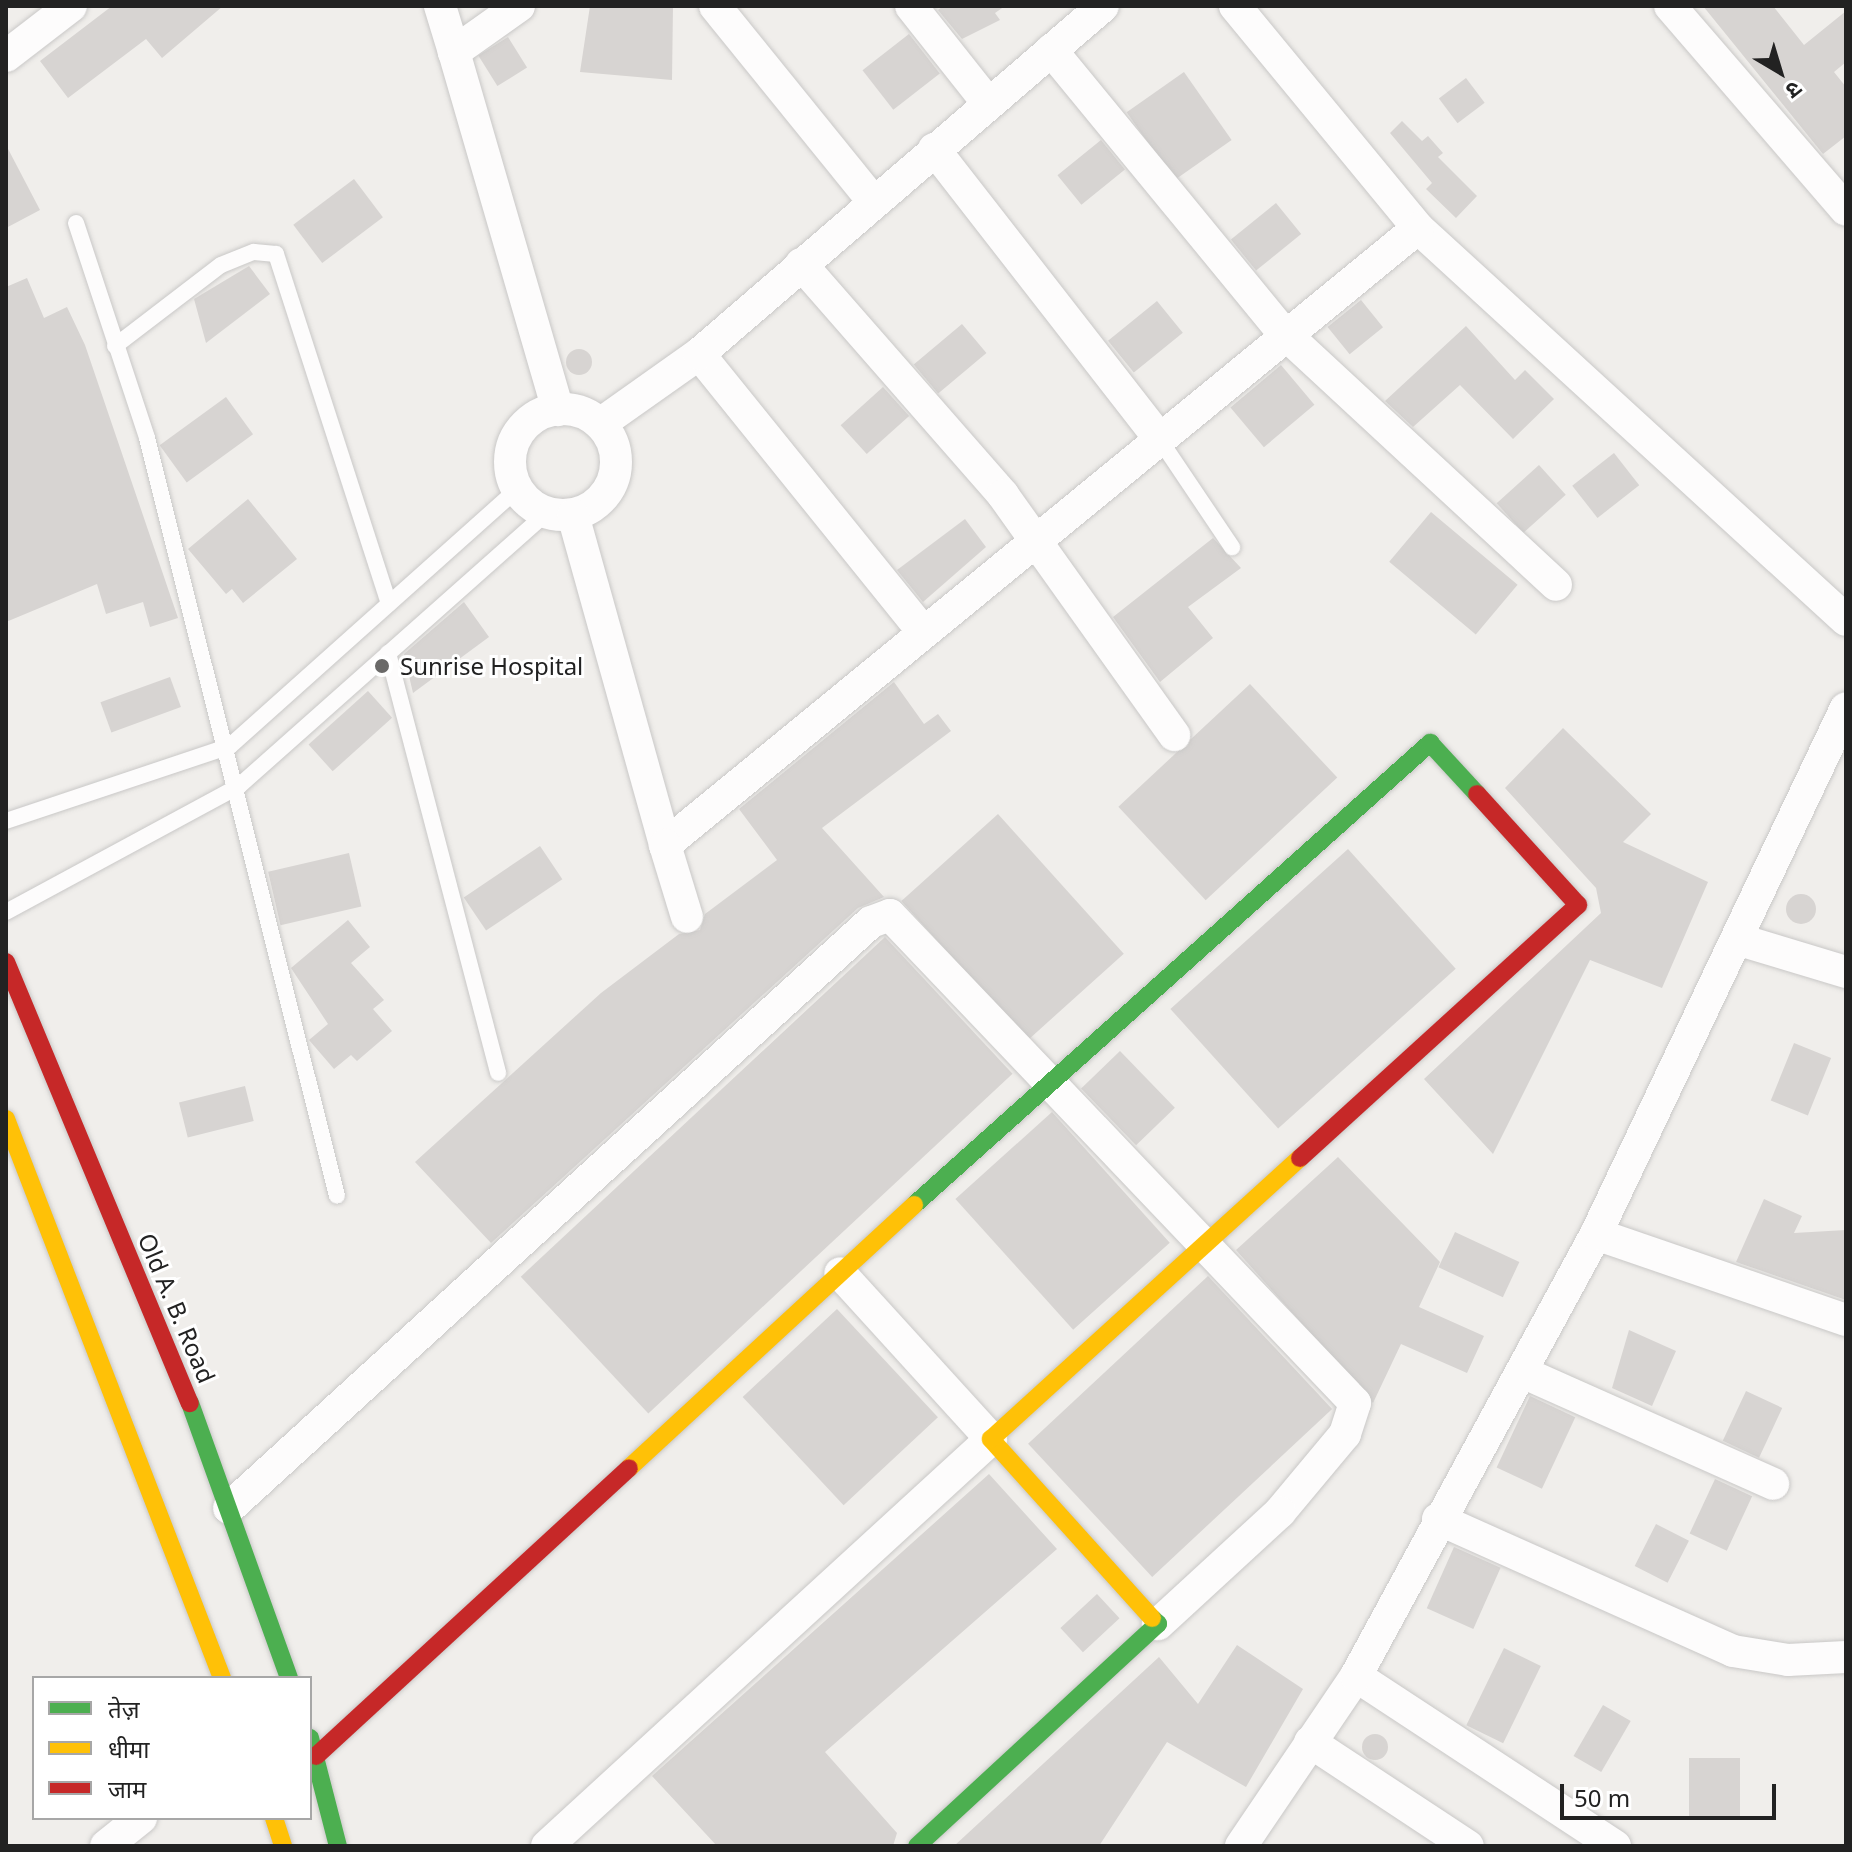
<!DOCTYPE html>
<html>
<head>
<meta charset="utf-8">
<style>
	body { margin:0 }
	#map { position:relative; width:1852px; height:1852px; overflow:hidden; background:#f0eeeb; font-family:"Noto Sans","Noto Sans Devanagari",sans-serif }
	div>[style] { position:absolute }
	.building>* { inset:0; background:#d7d4d2; transform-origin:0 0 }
	.round { border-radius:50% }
	.roads { filter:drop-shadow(0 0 2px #c9c8c7) drop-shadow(0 0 2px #c9c8c7) }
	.lane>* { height:16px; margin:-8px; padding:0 8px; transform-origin:8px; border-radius:8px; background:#fdfcfc }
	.street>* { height:32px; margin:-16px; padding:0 16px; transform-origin:16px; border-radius:16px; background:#fdfcfc }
	.street>.ring { margin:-16px; padding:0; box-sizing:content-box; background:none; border:32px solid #fdfcfc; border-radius:50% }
	.fast>* { height:18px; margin:-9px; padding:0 9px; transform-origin:9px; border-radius:9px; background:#4caf50 }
	.slow>* { height:18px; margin:-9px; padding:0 9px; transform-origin:9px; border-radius:9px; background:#ffc107 }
	.jam>* { height:18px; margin:-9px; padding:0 9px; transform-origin:9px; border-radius:9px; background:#c62828 }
	.dots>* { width:22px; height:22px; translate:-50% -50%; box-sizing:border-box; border:4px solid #fff; border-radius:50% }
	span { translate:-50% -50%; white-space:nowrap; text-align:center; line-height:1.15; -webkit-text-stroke:6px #fff; paint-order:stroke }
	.poi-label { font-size:24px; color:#222 }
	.left { translate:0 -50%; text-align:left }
	.street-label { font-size:24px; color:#222 }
	.frame { position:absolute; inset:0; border:8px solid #222; pointer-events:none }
	.legend { position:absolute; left:32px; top:1676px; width:280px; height:144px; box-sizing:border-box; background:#fff; border:2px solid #a7a7a7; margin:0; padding:10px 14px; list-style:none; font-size:24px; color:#222 }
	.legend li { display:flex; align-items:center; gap:16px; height:40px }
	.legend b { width:40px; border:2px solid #a7a7a7 }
	.north { position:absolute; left:1740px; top:32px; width:80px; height:80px; -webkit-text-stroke:6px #fff; paint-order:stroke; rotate:142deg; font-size:22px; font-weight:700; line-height:32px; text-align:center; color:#222 }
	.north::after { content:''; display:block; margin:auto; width:28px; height:36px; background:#222; clip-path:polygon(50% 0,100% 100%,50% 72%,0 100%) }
	.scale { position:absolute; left:1560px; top:1784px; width:216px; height:36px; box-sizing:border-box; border:4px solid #222; border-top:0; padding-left:10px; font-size:24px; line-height:28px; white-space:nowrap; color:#222; -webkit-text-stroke:6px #fff; paint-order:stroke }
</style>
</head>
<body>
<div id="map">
	<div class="building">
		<i style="clip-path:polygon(112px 6px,223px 6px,162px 58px,146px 39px,68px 98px,40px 61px)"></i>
		<i style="clip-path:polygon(590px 6px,673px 6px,672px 80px,580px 72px)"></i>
		<i style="clip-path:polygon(943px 6px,1005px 6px,995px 13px,1000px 20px,962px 39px,938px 10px)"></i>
		<i style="clip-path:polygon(1703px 6px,1773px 6px,1804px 45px,1846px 11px,1846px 62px,1834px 72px,1846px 87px,1846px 136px,1823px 154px)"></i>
		<i style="left:909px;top:34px;width:50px;height:59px;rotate:52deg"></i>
		<i style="left:508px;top:37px;width:36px;height:35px;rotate:58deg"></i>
		<i style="left:1184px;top:72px;width:83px;height:70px;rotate:55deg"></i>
		<i style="left:1466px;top:78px;width:31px;height:34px;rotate:53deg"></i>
		<i style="clip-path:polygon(1402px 121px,1422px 141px,1428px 136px,1443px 153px,1438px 157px,1477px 196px,1456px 218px,1426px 189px,1432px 183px,1390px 133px)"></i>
		<i style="left:1101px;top:140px;width:38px;height:56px;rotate:51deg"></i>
		<i style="clip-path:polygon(6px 145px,40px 210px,6px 228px)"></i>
		<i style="left:354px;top:179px;width:48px;height:76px;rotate:53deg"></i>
		<i style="left:1276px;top:203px;width:40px;height:58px;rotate:51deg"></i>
		<i style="clip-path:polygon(249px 266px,270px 294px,206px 343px,194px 299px)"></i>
		<i style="clip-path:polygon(27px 278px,44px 318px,67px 307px,85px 345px,178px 618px,150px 627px,143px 602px,106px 614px,97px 584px,6px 622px,6px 287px)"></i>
		<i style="left:1361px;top:300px;width:35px;height:43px;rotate:51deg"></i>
		<i style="left:1157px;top:301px;width:41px;height:63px;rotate:51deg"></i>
		<i style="left:962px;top:324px;width:38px;height:63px;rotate:50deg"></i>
		<i style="clip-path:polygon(1466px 326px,1515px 380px,1525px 370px,1554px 399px,1513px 439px,1460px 385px,1413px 427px,1385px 401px)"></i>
		<i class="round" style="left:566px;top:349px;width:26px;height:26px"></i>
		<i style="left:1281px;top:365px;width:52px;height:66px;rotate:50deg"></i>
		<i style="left:883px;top:387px;width:39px;height:57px;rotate:48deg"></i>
		<i style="left:226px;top:397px;width:46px;height:82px;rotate:54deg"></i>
		<i style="left:1614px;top:453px;width:41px;height:53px;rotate:52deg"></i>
		<i style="left:1539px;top:465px;width:40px;height:57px;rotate:48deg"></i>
		<i style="clip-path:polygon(248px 499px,297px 559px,243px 603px,232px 589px,226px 594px,188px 549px)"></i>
		<i style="left:1431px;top:512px;width:113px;height:65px;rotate:40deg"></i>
		<i style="clip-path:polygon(965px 519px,986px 547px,923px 602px,897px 570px)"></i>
		<i style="clip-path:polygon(1213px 538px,1241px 568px,1188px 607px,1213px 638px,1160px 682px,1113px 617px)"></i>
		<i style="clip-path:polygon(464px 602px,489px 637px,413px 693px,404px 654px)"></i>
		<i style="left:170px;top:677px;width:32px;height:74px;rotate:70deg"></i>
		<i style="clip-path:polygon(894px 682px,924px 724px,938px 714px,951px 731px,822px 828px,884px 897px,858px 908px,491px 1243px,415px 1162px,601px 993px,679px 934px,700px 930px,705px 914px,777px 860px,739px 809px)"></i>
		<i style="left:1250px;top:684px;width:128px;height:180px;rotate:47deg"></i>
		<i style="left:368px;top:691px;width:36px;height:80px;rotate:48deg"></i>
		<i style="clip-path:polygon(1563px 728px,1651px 814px,1623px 842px,1708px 882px,1662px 988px,1590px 960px,1493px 1154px,1424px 1079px,1601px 913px,1596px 888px,1505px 788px)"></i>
		<i style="left:998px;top:814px;width:188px;height:130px;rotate:48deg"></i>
		<i style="left:540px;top:846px;width:40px;height:92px;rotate:56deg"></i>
		<i style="left:1348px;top:849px;width:161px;height:239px;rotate:48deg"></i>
		<i style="left:349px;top:853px;width:55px;height:83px;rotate:77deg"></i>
		<i class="round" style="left:1786px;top:894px;width:30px;height:30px"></i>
		<i style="clip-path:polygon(348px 920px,370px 947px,351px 963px,384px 1000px,373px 1009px,392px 1031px,357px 1061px,351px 1055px,334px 1069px,309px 1040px,328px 1024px,291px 968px)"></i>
		<i style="left:885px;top:937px;width:187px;height:498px;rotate:47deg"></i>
		<i style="left:1794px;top:1043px;width:40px;height:62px;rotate:22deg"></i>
		<i style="left:1120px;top:1051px;width:79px;height:54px;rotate:46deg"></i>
		<i style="left:245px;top:1086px;width:36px;height:68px;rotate:76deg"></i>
		<i style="left:1052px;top:1112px;width:176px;height:130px;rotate:48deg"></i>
		<i style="clip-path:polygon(1338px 1157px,1440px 1262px,1419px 1307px,1484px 1336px,1467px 1373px,1401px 1344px,1373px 1403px,1236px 1250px)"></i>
		<i style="clip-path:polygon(1764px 1199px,1802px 1216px,1794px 1233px,1846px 1230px,1846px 1300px,1736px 1262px)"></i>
		<i style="left:1455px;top:1232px;width:71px;height:39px;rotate:25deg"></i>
		<i style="left:1208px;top:1276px;width:182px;height:246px;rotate:47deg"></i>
		<i style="left:837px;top:1309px;width:148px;height:129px;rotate:47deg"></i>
		<i style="clip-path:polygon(1629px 1330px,1676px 1351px,1652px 1406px,1612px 1388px)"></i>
		<i style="left:1746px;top:1391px;width:40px;height:55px;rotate:25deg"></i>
		<i style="left:1530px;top:1396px;width:50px;height:79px;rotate:25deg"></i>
		<i style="clip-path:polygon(989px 1474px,1057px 1549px,825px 1752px,897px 1833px,893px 1846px,717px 1846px,652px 1776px)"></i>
		<i style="left:1715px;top:1479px;width:41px;height:60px;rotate:25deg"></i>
		<i style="left:1656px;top:1524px;width:37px;height:47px;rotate:27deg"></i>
		<i style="left:1454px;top:1547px;width:51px;height:67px;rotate:24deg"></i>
		<i style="left:1097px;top:1594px;width:33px;height:50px;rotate:47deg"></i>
		<i style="clip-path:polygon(1237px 1645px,1303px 1689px,1246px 1787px,1167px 1742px,1099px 1846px,954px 1846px,1159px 1657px,1198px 1704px)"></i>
		<i style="left:1504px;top:1648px;width:41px;height:86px;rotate:26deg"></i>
		<i style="left:1603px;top:1705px;width:32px;height:59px;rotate:30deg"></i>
		<i class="round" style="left:1362px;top:1734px;width:26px;height:26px"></i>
		<i style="left:1740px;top:1758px;width:61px;height:51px;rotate:90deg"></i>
	</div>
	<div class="roads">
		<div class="lane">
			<i style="left:76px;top:223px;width:226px;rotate:71.7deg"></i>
			<i style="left:147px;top:438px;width:781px;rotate:75.93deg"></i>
			<i style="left:115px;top:346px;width:133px;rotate:-37.4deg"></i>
			<i style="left:221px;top:265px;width:35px;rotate:-22deg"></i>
			<i style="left:254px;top:252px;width:22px;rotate:5deg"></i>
			<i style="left:276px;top:254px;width:367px;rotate:72.1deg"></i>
			<i style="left:1158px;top:437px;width:133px;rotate:56.1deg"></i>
			<i style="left:388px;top:653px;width:434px;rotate:75.3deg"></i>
			<i style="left:6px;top:821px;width:236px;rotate:-18.5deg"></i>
			<i style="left:230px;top:746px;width:385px;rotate:-41.8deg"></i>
			<i style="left:6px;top:912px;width:265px;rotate:-28.4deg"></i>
			<i style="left:239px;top:786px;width:411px;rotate:-41.6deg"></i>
		</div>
		<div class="street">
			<i style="left:440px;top:6px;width:48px;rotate:73.1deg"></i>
			<i style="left:519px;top:6px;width:80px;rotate:144.7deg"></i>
			<i style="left:454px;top:52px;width:373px;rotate:73.8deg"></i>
			<i style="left:715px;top:6px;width:251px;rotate:51deg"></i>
			<i style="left:911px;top:6px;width:124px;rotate:51.6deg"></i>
			<i style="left:1235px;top:6px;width:288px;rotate:50.5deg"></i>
			<i style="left:1418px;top:228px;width:580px;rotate:42.49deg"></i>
			<i style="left:1670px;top:6px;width:269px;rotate:49.2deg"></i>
			<i style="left:1051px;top:50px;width:365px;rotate:50.6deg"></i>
			<i style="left:1283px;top:332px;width:372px;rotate:42.8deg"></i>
			<i style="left:6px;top:56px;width:82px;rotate:-37.6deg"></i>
			<i style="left:934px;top:149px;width:363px;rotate:52.1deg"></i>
			<i style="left:801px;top:264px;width:307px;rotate:48.8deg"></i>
			<i style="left:1003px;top:495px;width:295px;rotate:54.5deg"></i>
			<i style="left:699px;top:354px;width:357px;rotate:51.1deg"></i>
			<i class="ring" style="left:510px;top:409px;width:74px;height:74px"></i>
			<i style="left:600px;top:424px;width:121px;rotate:-35.3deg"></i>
			<i style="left:699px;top:354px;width:533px;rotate:-40.74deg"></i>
			<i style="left:573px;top:515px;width:343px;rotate:74.4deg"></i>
			<i style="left:665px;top:845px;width:973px;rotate:-39.33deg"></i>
			<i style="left:665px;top:845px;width:75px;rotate:73deg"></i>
			<i style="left:1740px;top:940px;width:111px;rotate:16.8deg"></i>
			<i style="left:1596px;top:1234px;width:264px;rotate:19deg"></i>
			<i style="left:1522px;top:1372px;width:275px;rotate:24deg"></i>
			<i style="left:229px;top:1508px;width:869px;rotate:-42.39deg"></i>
			<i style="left:871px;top:922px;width:20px;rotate:-20deg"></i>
			<i style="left:890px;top:915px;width:674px;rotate:46.38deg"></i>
			<i style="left:1355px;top:1403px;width:33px;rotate:108deg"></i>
			<i style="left:1345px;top:1434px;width:102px;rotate:129.8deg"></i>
			<i style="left:1280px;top:1512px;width:166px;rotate:137.4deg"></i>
			<i style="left:1438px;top:1519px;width:323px;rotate:24.1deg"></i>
			<i style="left:1733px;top:1651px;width:56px;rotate:9.3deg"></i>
			<i style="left:1788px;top:1660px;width:58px;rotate:-3deg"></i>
			<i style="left:1356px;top:1676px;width:310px;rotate:33.3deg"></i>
			<i style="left:1310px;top:1742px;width:189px;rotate:33.4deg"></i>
			<i style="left:106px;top:1846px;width:45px;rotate:-38.7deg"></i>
			<i style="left:547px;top:1846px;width:602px;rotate:-42.51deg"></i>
			<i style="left:991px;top:1439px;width:224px;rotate:-132.3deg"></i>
			<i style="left:1241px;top:1846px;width:205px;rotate:-55.9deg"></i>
			<i style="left:1356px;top:1676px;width:503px;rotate:-61.5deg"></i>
			<i style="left:1596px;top:1234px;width:582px;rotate:-64.58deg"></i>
		</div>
		<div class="fast">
			<i style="left:914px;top:1205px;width:693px;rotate:-41.84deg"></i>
			<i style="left:1430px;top:743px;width:69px;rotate:47.3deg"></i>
			<i style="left:190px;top:1403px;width:292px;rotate:70.2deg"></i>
			<i style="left:310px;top:1738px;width:112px;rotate:75.5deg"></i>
			<i style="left:917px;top:1846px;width:328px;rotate:-42.7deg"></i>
			<i style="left:1158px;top:1624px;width:8px;rotate:-135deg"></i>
		</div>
		<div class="slow">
			<i style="left:6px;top:1119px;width:599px;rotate:68.87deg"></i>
			<i style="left:629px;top:1468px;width:388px;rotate:-42.7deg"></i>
			<i style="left:1152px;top:1618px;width:241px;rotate:-132deg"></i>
			<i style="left:991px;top:1439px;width:418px;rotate:-42.3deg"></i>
			<i style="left:274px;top:1818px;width:29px;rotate:72deg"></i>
		</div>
		<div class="jam">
			<i style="left:6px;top:962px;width:478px;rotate:67.4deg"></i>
			<i style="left:1300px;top:1158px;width:376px;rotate:-42.3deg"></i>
			<i style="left:1578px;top:905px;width:150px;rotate:-132.3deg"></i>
			<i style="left:316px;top:1756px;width:425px;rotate:-42.6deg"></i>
		</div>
	</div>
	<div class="dots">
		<i style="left:382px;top:666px;background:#6a6968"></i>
	</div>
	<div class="poi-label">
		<span class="left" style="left:400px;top:666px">Sunrise Hospital</span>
	</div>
	<div class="street-label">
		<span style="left:177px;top:1308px;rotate:67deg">Old A. B. Road</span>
	</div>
	<div class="frame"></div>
	<ul class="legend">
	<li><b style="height:10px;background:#4caf50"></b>तेज़</li>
	<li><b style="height:10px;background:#ffc107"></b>धीमा</li>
	<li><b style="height:10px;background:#c62828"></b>जाम</li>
	</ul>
	<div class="north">उ</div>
	<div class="scale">50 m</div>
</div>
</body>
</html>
